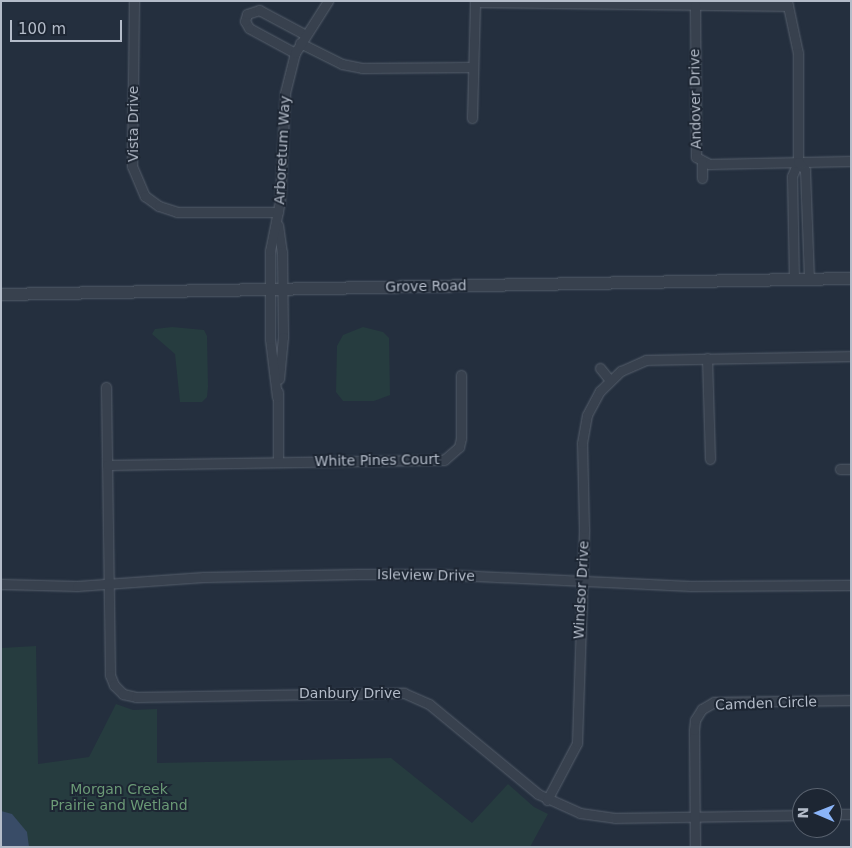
<!DOCTYPE html>
<html>
<head>
<meta charset="utf-8">
<style>
	body { margin:0 }
	#map { position:relative; width:852px; height:848px; overflow:hidden; background:#242f3e; font-family:"DejaVu Sans",sans-serif }
	div>[style] { position:absolute }
	.green>* { inset:0; background:#263c3f }
	.water>* { inset:0; background:#394c67 }
	.roads { filter:drop-shadow(0 0 1px #565f6c) drop-shadow(0 0 1px #565f6c) }
	.minor>* { height:9px; margin:-4.5px; padding:0 4.5px; transform-origin:4.5px; border-radius:4.5px; background:#38414e }
	.tertiary>* { height:11px; margin:-5.5px; padding:0 5.5px; transform-origin:5.5px; border-radius:5.5px; background:#38414e }
	span { translate:-50% -50%; white-space:nowrap; text-align:center; line-height:1.15; -webkit-text-stroke:4px #1d2633; paint-order:stroke }
	.street-label { font-size:14px; color:#b4bcc9 }
	.park-label { font-size:14px; color:#6b9a76 }
	.frame { position:absolute; inset:0; border:2px solid #b4bcc9; pointer-events:none }
	.north { position:absolute; left:792px; top:788px; width:50px; height:50px; box-sizing:border-box; background:#1d2633; border:1px solid #59626f; border-radius:50%; rotate:271deg; font-size:14px; font-weight:700; line-height:20px; text-align:center; color:#b4bcc9 }
	.north::after { content:''; display:block; margin:auto; width:18px; height:22px; background:#8ab4f8; clip-path:polygon(50% 0,100% 100%,50% 72%,0 100%) }
	.scale { position:absolute; left:10px; top:20px; width:112px; height:22px; box-sizing:border-box; border:2px solid #b4bcc9; border-top:0; padding-left:6px; font-size:15px; line-height:18px; white-space:nowrap; color:#b4bcc9; -webkit-text-stroke:4px #1d2633; paint-order:stroke }
</style>
</head>
<body>
<div id="map">
	<div class="green">
		<i style="clip-path:polygon(172px 327px,204px 330px,207px 336px,208px 387px,207px 397px,202px 402px,180px 402px,175px 354px,152px 334px,155px 329px)"></i>
		<i style="clip-path:polygon(363px 327px,383px 332px,389px 338px,390px 395px,374px 401px,343px 401px,336px 392px,337px 346px,343px 335px)"></i>
		<i style="clip-path:polygon(36px 646px,38px 764px,89px 757px,116px 704px,133px 710px,157px 709px,157px 763px,391px 758px,472px 823px,508px 784px,534px 807px,548px 814px,530px 847px,1px 847px,1px 648px)"></i>
	</div>
	<div class="water">
		<i style="clip-path:polygon(1px 811px,12px 814px,27px 832px,29px 847px,1px 847px)"></i>
	</div>
	<div class="roads">
		<div class="minor">
			<i style="left:134px;top:1px;width:165px;rotate:90.7deg"></i>
			<i style="left:132px;top:166px;width:33px;rotate:67deg"></i>
			<i style="left:145px;top:196px;width:17px;rotate:36deg"></i>
			<i style="left:159px;top:206px;width:19px;rotate:18deg"></i>
			<i style="left:177px;top:212px;width:101px"></i>
			<i style="left:787px;top:1px;width:53px;rotate:78.1deg"></i>
			<i style="left:798px;top:53px;width:109px;rotate:90deg"></i>
			<i style="left:798px;top:162px;width:15px;rotate:113deg"></i>
			<i style="left:792px;top:176px;width:103px;rotate:88.9deg"></i>
			<i style="left:475px;top:2px;width:313px;rotate:0.7deg"></i>
			<i style="left:695px;top:5px;width:152px;rotate:89.6deg"></i>
			<i style="left:696px;top:157px;width:15px;rotate:28deg"></i>
			<i style="left:709px;top:164px;width:142px;rotate:-1.2deg"></i>
			<i style="left:300px;top:43px;width:47px;rotate:26.6deg"></i>
			<i style="left:342px;top:64px;width:20px;rotate:11deg"></i>
			<i style="left:362px;top:68px;width:111px;rotate:-0.5deg"></i>
			<i style="left:295px;top:53px;width:52px;rotate:-151.5deg"></i>
			<i style="left:249px;top:28px;width:8px;rotate:-120deg"></i>
			<i style="left:245px;top:21px;width:7px;rotate:-74deg"></i>
			<i style="left:247px;top:14px;width:13px;rotate:-18deg"></i>
			<i style="left:259px;top:10px;width:51px;rotate:28.1deg"></i>
			<i style="left:472px;top:118px;width:117px;rotate:-88.5deg"></i>
			<i style="left:798px;top:162px;width:11px;rotate:49deg"></i>
			<i style="left:805px;top:170px;width:109px;rotate:87.9deg"></i>
			<i style="left:702px;top:178px;width:16px;rotate:-90deg"></i>
			<i style="left:278px;top:225px;width:27px;rotate:82deg"></i>
			<i style="left:282px;top:252px;width:85px;rotate:89.3deg"></i>
			<i style="left:283px;top:337px;width:42px;rotate:95.4deg"></i>
			<i style="left:707px;top:358px;width:101px;rotate:88.3deg"></i>
			<i style="left:600px;top:368px;width:14px;rotate:51deg"></i>
			<i style="left:106px;top:387px;width:288px;rotate:89.2deg"></i>
			<i style="left:110px;top:675px;width:11px;rotate:68deg"></i>
			<i style="left:114px;top:685px;width:13px;rotate:45deg"></i>
			<i style="left:123px;top:694px;width:13px;rotate:13deg"></i>
			<i style="left:136px;top:697px;width:268px;rotate:-0.9deg"></i>
			<i style="left:404px;top:693px;width:27px;rotate:24deg"></i>
			<i style="left:429px;top:704px;width:141px;rotate:39.5deg"></i>
			<i style="left:538px;top:794px;width:46px;rotate:24.3deg"></i>
			<i style="left:580px;top:813px;width:35px;rotate:8deg"></i>
			<i style="left:615px;top:818px;width:187px;rotate:-0.9deg"></i>
			<i style="left:278px;top:392px;width:70px;rotate:90deg"></i>
			<i style="left:277px;top:397px;width:58px;rotate:-96.9deg"></i>
			<i style="left:270px;top:339px;width:88px;rotate:-90deg"></i>
			<i style="left:270px;top:251px;width:51px;rotate:-78.7deg"></i>
			<i style="left:280px;top:201px;width:108px;rotate:-87.3deg"></i>
			<i style="left:285px;top:93px;width:41px;rotate:-76deg"></i>
			<i style="left:295px;top:53px;width:62px;rotate:-57.6deg"></i>
			<i style="left:107px;top:465px;width:337px;rotate:-0.9deg"></i>
			<i style="left:444px;top:460px;width:20px;rotate:-41deg"></i>
			<i style="left:459px;top:447px;width:9px;rotate:-77deg"></i>
			<i style="left:461px;top:438px;width:63px;rotate:-90deg"></i>
			<i style="left:840px;top:469px;width:11px"></i>
			<i style="left:1px;top:584px;width:76px;rotate:1.5deg"></i>
			<i style="left:77px;top:586px;width:127px;rotate:-4.1deg"></i>
			<i style="left:204px;top:577px;width:155px;rotate:-1.1deg"></i>
			<i style="left:359px;top:574px;width:76px"></i>
			<i style="left:435px;top:574px;width:256px;rotate:2.7deg"></i>
			<i style="left:691px;top:586px;width:160px;rotate:-0.4deg"></i>
			<i style="left:547px;top:800px;width:64px;rotate:-62.2deg"></i>
			<i style="left:577px;top:743px;width:214px;rotate:-88.1deg"></i>
			<i style="left:584px;top:529px;width:86px;rotate:-91.3deg"></i>
			<i style="left:582px;top:443px;width:28px;rotate:-80deg"></i>
			<i style="left:587px;top:415px;width:27px;rotate:-62deg"></i>
			<i style="left:600px;top:391px;width:29px;rotate:-44deg"></i>
			<i style="left:621px;top:371px;width:27px;rotate:-24deg"></i>
			<i style="left:646px;top:360px;width:205px;rotate:-1.1deg"></i>
			<i style="left:832px;top:814px;width:19px"></i>
			<i style="left:695px;top:847px;width:117px;rotate:-90.5deg"></i>
			<i style="left:694px;top:730px;width:10px;rotate:-84deg"></i>
			<i style="left:695px;top:720px;width:13px;rotate:-58deg"></i>
			<i style="left:702px;top:709px;width:14px;rotate:-30deg"></i>
			<i style="left:714px;top:702px;width:137px;rotate:-0.8deg"></i>
		</div>
		<div class="tertiary">
			<i style="left:1px;top:294px;width:850px;rotate:-1.08deg"></i>
		</div>
	</div>
	<div class="street-label">
		<span style="left:695px;top:99px;rotate:-91deg">Andover Drive</span>
		<span style="left:133px;top:124px;rotate:-90deg">Vista Drive</span>
		<span style="left:282px;top:150px;rotate:-87deg">Arboretum Way</span>
		<span style="left:426px;top:286px;rotate:-1deg">Grove Road</span>
		<span style="left:377px;top:460px;rotate:-1deg">White Pines Court</span>
		<span style="left:426px;top:575px;rotate:1deg">Isleview Drive</span>
		<span style="left:581px;top:590px;rotate:-87deg">Windsor Drive</span>
		<span style="left:350px;top:693px">Danbury Drive</span>
		<span style="left:766px;top:703px;rotate:-2deg">Camden Circle</span>
	</div>
	<div class="park-label">
		<span style="left:119px;top:797px">Morgan Creek<br>Prairie and Wetland</span>
	</div>
	<div class="frame"></div>
	<div class="north">N</div>
	<div class="scale">100 m</div>
</div>
</body>
</html>
